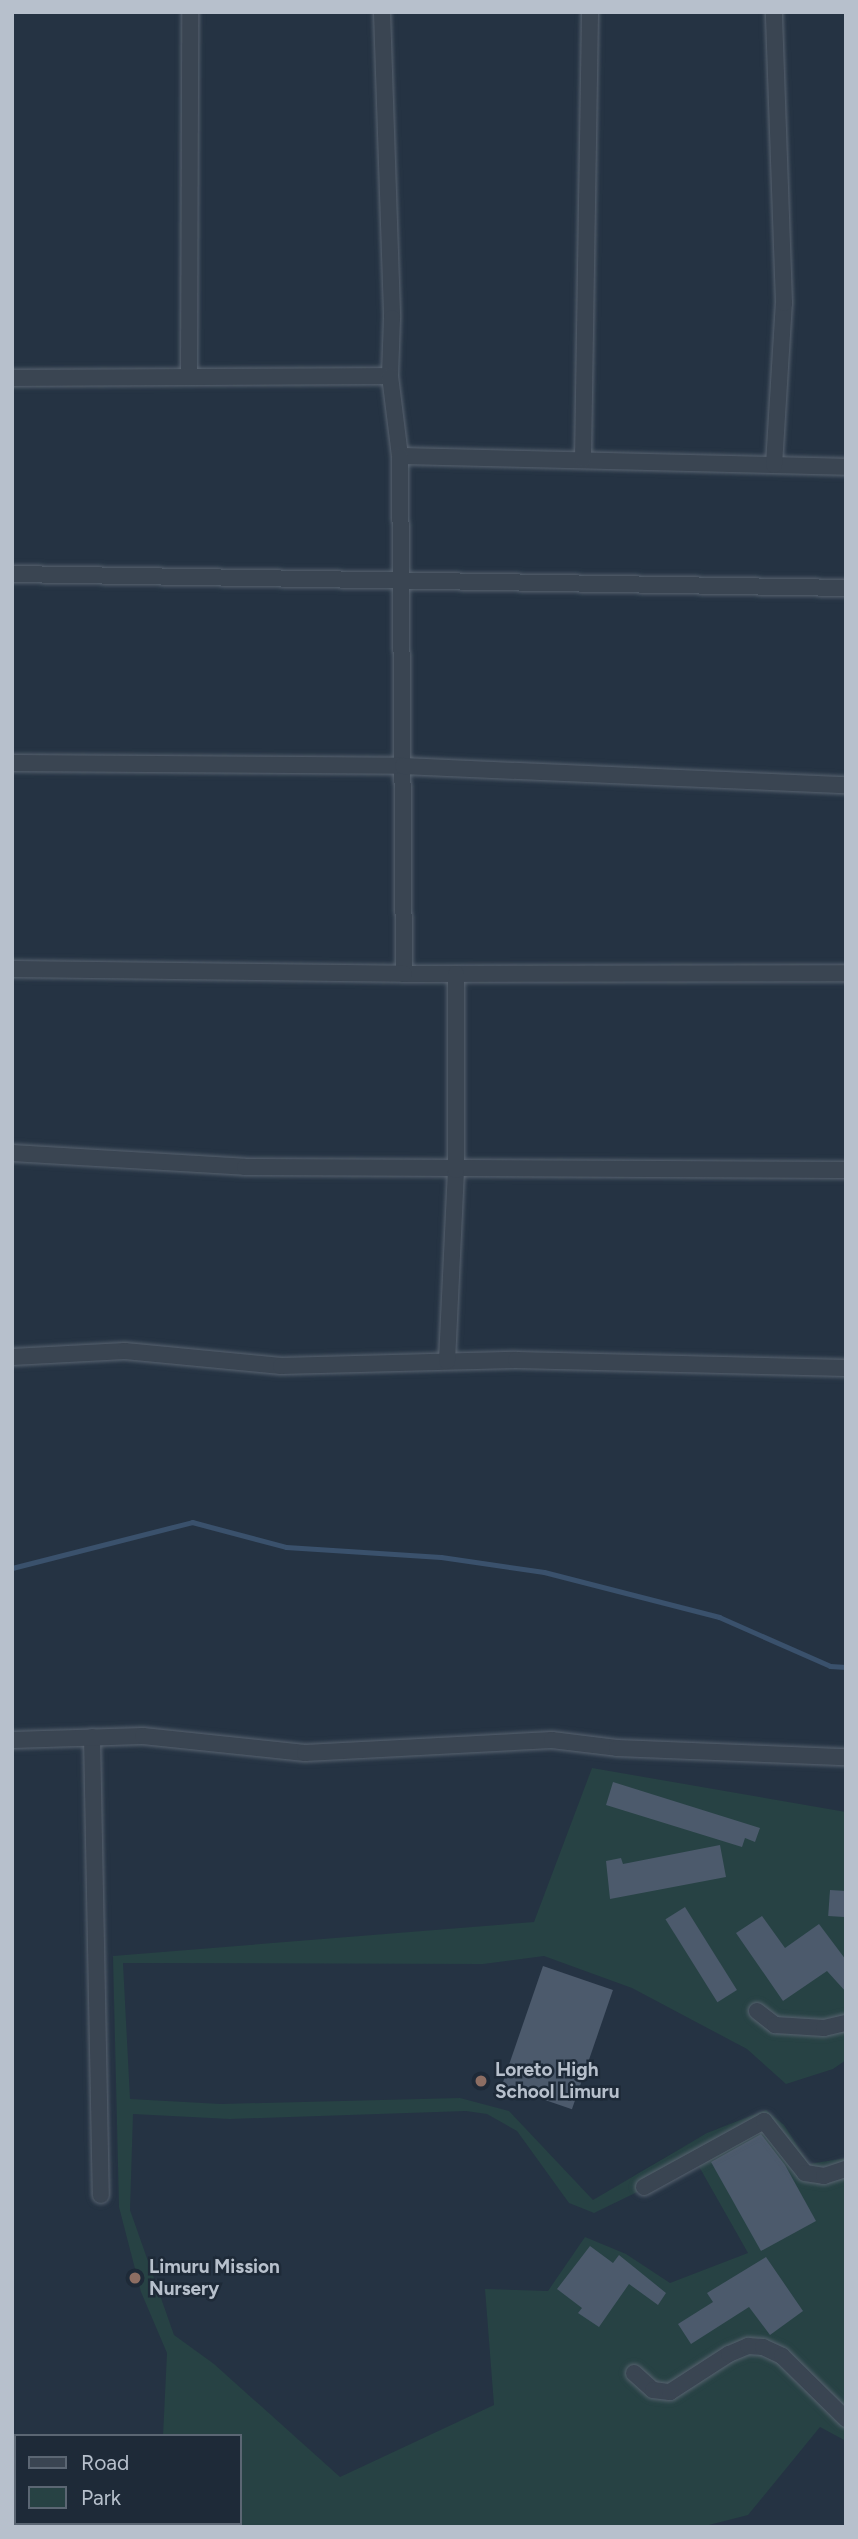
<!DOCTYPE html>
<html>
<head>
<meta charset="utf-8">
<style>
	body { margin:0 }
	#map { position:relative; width:858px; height:2539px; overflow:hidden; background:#253343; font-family:Figtree,sans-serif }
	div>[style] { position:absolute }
	.green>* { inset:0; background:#274244 }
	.stream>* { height:5px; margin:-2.5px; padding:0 2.5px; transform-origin:2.5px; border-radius:2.5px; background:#3a516c }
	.building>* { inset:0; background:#4c5a6c; transform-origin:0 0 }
	.roads { filter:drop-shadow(0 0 2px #586370) drop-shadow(0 0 2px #586370) }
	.minor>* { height:16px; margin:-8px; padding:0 8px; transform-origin:8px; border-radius:8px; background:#3a4552 }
	.dots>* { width:19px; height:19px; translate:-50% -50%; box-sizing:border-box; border:4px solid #1e2a38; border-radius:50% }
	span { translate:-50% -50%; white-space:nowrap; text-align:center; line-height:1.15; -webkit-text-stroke:5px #1e2a38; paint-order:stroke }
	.poi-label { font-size:19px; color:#b7c0cc; font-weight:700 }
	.left { translate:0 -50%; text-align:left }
	.frame { position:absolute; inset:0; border:14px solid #b7c0cc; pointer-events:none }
	.legend { position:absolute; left:14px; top:2434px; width:228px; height:91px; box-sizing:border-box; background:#1e2a38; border:2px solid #5b6673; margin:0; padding:9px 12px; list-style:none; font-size:21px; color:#b7c0cc }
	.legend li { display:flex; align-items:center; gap:14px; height:35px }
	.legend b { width:35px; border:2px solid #5b6673 }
</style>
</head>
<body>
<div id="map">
	<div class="green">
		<i style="clip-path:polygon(evenodd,592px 1768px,846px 1812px,846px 2060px,833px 2069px,786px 2084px,747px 2049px,632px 1988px,544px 1956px,483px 1964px,123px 1963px,130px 2099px,221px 2104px,460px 2098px,509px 2111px,593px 2200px,707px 2133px,766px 2110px,784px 2125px,809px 2164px,846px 2158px,846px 2441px,820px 2427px,748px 2515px,701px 2527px,158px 2527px,240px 2523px,240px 2436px,163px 2436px,167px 2353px,141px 2292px,119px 2207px,113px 1956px,534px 1922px,592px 1768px,466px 2111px,487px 2114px,517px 2131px,569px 2203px,594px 2213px,697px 2163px,748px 2253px,670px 2283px,626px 2254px,585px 2237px,548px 2291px,485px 2289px,494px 2405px,340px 2477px,214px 2364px,174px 2335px,130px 2210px,133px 2114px,230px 2119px,466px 2111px)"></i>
	</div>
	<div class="stream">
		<i style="left:12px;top:1568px;width:186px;rotate:-14.3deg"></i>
		<i style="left:192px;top:1522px;width:97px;rotate:14.9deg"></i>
		<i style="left:286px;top:1547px;width:155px;rotate:3.7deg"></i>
		<i style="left:441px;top:1557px;width:104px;rotate:8.3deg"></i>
		<i style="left:544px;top:1572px;width:181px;rotate:14.4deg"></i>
		<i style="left:719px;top:1617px;width:121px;rotate:23.8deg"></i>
		<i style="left:830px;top:1666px;width:16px;rotate:4deg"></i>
	</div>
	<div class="building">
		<i style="clip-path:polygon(613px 1782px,760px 1828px,755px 1842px,745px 1838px,742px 1847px,606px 1805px)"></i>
		<i style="clip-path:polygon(720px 1845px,726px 1877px,610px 1899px,606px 1861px,621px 1858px,623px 1864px)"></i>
		<i style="left:830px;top:1890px;width:16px;height:26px;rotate:4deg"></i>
		<i style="left:685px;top:1907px;width:98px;height:23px;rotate:58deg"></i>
		<i style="clip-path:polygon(762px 1916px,785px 1948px,819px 1924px,846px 1960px,846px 1992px,827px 1971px,783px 2001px,736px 1933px)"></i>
		<i style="left:543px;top:1966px;width:74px;height:126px;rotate:19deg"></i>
		<i style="clip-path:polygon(761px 2134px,785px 2165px,816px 2221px,761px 2251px,711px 2162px)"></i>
		<i style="clip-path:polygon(590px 2246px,613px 2263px,619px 2255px,666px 2293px,658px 2305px,629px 2284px,599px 2327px,578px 2313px,582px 2308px,557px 2289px)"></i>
		<i style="clip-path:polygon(766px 2257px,803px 2311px,770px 2335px,749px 2307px,691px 2344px,678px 2324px,713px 2302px,707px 2293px)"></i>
	</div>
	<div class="roads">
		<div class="minor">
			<i style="left:382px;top:12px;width:306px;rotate:88.1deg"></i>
			<i style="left:392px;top:318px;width:58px;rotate:92deg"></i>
			<i style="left:189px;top:375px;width:363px;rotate:-89.8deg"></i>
			<i style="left:12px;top:378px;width:378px;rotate:-0.3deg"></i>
			<i style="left:390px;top:376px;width:81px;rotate:82.9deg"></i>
			<i style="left:400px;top:456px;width:446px;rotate:1.4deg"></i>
			<i style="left:400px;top:456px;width:518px;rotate:89.56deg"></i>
			<i style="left:404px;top:974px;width:442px;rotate:-0.1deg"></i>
			<i style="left:583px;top:459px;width:447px;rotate:-89.1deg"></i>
			<i style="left:774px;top:465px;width:162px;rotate:-86.5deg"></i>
			<i style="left:784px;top:303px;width:291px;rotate:-92deg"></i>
			<i style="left:12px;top:574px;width:834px;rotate:0.96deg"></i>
			<i style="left:12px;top:763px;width:391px;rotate:0.4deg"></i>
			<i style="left:403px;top:766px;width:443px;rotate:2.5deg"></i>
			<i style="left:12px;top:969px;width:392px;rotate:0.7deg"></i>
			<i style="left:12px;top:1153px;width:233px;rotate:3.4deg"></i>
			<i style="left:245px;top:1167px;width:601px;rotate:0.29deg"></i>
			<i style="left:12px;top:1357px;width:113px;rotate:-3deg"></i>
			<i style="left:125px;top:1351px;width:157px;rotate:5.5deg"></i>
			<i style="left:281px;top:1366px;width:235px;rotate:-1.5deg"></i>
			<i style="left:516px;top:1360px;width:330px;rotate:1.4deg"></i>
			<i style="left:447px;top:1361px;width:191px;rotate:-87.3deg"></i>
			<i style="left:456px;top:1170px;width:196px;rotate:-90deg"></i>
			<i style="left:92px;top:1737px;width:458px;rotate:88.9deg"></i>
			<i style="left:12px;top:1740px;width:131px;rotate:-1.7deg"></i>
			<i style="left:143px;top:1736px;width:163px;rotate:6deg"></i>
			<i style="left:305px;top:1753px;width:247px;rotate:-3deg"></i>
			<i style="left:552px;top:1740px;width:65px;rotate:7deg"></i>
			<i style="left:617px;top:1748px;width:229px;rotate:2.3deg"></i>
			<i style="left:757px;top:2011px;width:23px;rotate:38deg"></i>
			<i style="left:775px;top:2025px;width:49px;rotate:3.5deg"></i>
			<i style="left:824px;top:2028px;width:23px;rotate:-13deg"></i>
			<i style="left:644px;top:2187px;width:137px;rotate:-28.8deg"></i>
			<i style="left:764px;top:2121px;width:66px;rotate:51.7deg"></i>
			<i style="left:805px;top:2173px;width:19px;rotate:9deg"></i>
			<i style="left:824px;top:2176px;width:23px;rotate:-18deg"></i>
			<i style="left:634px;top:2373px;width:25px;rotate:42deg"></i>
			<i style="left:653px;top:2390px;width:17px;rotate:7deg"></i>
			<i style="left:670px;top:2392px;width:70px;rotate:-32.8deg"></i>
			<i style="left:729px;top:2354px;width:21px;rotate:-23deg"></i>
			<i style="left:748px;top:2346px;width:15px;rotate:4deg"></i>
			<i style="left:763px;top:2347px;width:21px;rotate:25deg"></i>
			<i style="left:782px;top:2356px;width:90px;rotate:44.5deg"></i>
		</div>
	</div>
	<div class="dots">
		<i style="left:481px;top:2081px;background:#8d6e63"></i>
		<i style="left:135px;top:2278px;background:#8d6e63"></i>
	</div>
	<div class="poi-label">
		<span class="left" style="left:495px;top:2081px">Loreto High<br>School Limuru</span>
		<span class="left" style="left:149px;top:2278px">Limuru Mission<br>Nursery</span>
	</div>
	<div class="frame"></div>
	<ul class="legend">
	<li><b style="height:9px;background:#3a4552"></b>Road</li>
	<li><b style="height:19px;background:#274244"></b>Park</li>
	</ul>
</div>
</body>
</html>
